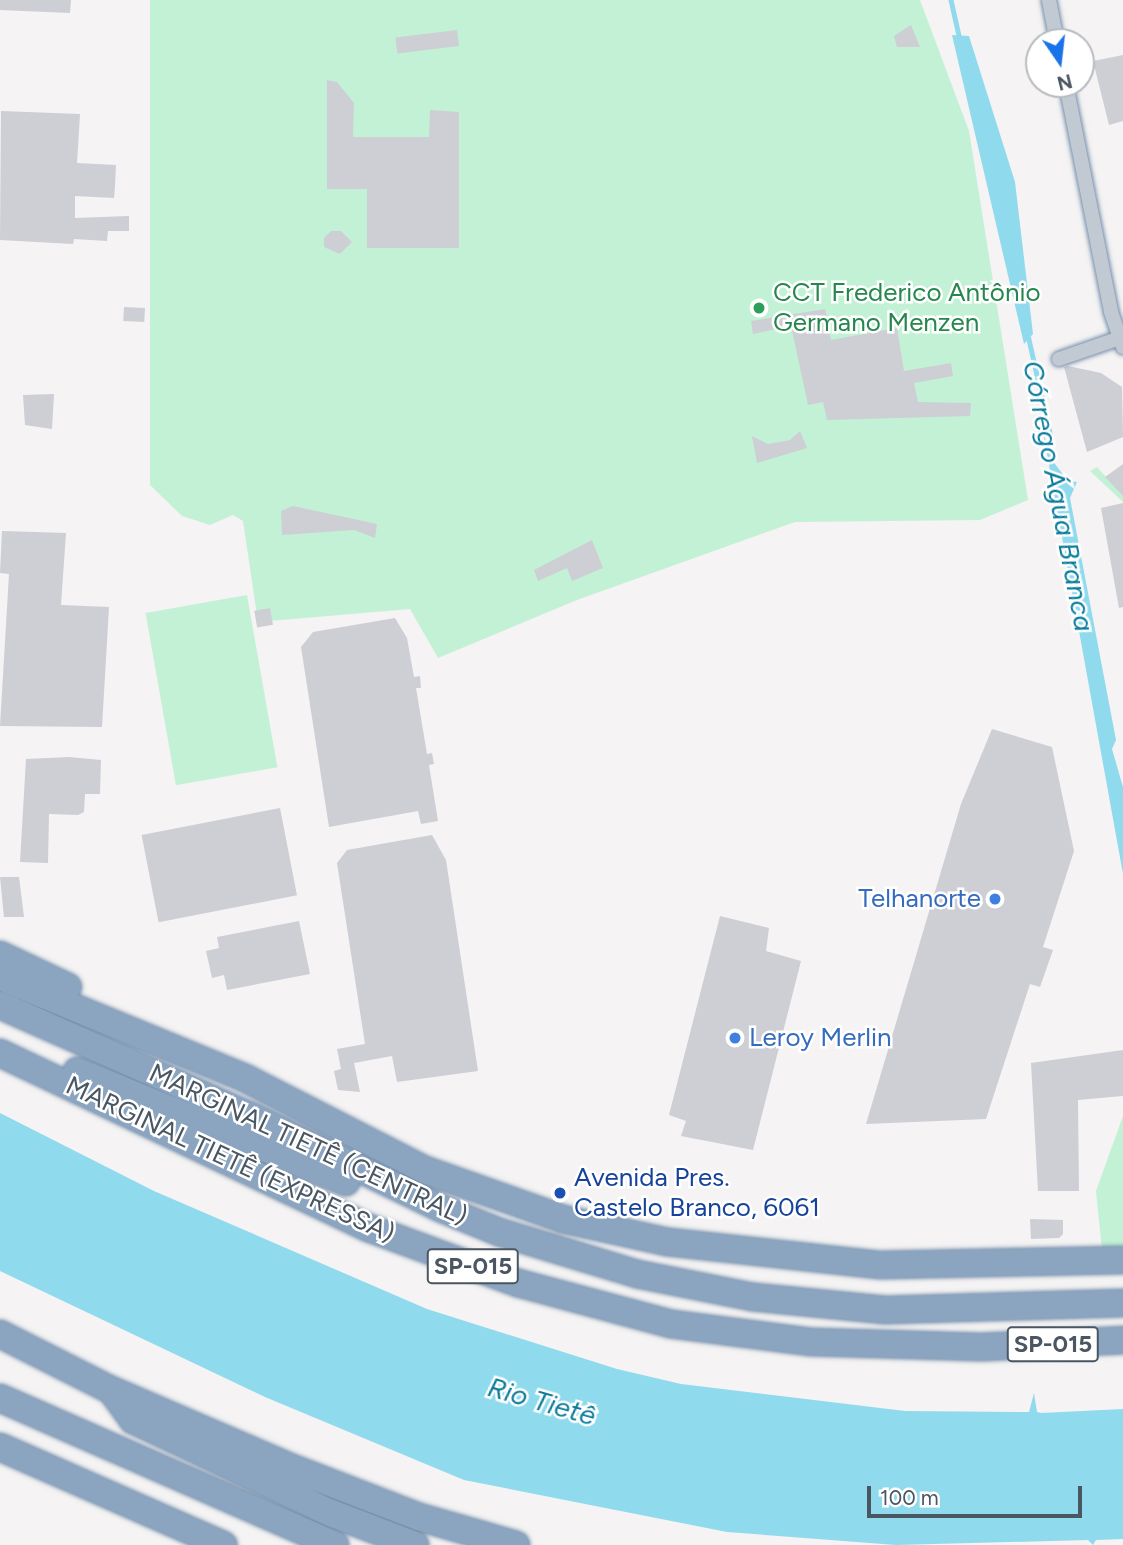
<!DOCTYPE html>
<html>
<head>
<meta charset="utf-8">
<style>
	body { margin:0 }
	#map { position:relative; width:1123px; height:1545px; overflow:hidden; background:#f5f3f3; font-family:Figtree,sans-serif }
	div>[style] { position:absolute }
	.green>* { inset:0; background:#c3f1d5; transform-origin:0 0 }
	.water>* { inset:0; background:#90daee }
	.stream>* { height:4.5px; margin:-2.25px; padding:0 2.25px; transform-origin:2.25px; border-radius:2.25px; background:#90daee }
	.building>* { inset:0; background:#cdcfd5; transform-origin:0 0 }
	.roads { filter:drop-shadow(0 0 2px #7690ad) drop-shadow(0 0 2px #7690ad) }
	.street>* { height:14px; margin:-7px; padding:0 7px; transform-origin:7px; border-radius:7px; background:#c1cad2 }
	.highway>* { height:26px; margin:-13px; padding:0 13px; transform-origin:13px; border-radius:13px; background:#8ba5c1 }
	.dots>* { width:19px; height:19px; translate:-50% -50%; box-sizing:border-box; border:4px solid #fff; border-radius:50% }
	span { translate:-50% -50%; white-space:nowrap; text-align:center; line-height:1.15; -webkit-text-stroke:5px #fff; paint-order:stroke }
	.shield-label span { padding:2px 5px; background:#fff; border:2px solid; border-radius:5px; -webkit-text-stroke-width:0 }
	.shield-label { font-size:24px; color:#4a5661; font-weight:700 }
	.leisure-label { font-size:26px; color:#27864d }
	.left { translate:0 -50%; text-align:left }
	.shop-label { font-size:26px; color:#366cbe }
	.right { translate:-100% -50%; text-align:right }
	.street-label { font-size:26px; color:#4a5661 }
	.transit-label { font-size:26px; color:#164399 }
	.water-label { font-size:28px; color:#0c7c9b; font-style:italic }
	.north { position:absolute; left:1025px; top:28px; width:70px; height:70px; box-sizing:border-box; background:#fff; border:2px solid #b7bbc0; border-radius:50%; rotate:166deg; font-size:19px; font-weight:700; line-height:28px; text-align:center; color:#4a5661 }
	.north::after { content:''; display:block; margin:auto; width:24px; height:32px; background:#1a73e8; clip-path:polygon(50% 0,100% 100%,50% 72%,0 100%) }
	.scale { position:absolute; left:867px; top:1486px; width:215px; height:32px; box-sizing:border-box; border:4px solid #4a5661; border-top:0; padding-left:9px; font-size:21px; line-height:24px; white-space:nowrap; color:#4a5661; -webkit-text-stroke:5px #fff; paint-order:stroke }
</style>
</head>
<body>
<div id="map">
	<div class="green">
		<i style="clip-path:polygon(150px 0,920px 0,969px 131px,1028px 500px,980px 520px,795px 522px,577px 600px,438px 658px,410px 609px,258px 622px,243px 521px,233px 515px,210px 525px,182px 516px,150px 485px)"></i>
		<i style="clip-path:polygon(1097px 467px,1123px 496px,1123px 502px,1090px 471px)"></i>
		<i style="left:247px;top:595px;width:175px;height:103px;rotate:80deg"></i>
		<i style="clip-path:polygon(1123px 1116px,1123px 1250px,1102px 1250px,1096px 1191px)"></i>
	</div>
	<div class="water">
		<i style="clip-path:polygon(952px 35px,969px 36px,1015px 182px,1033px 334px,1024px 344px)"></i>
		<i style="clip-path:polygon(1043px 432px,1052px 460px,1068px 481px,1077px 482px,1070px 498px,1116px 740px,1112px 749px,1123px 787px,1123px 874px)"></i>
		<i style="clip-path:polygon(0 1113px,154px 1191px,427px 1309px,617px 1369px,681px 1384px,905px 1411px,1029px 1412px,1034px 1393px,1037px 1412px,1041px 1413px,1123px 1409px,1123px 1539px,1096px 1540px,1093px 1545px,1088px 1540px,896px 1545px,727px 1532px,464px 1480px,265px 1397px,0 1271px)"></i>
	</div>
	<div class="stream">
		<i style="left:951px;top:0;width:41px;rotate:77.3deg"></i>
		<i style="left:1028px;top:335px;width:105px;rotate:77.3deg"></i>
		<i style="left:1051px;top:437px;width:20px;rotate:90deg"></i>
	</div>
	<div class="building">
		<i style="clip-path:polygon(0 0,71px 0,70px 13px,0 10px)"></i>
		<i style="clip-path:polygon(911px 25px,920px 47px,897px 47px,894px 36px)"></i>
		<i style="left:457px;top:30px;width:16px;height:62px;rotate:83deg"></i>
		<i style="clip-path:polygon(1123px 55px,1123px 121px,1109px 125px,1093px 61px)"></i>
		<i style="clip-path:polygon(327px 80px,337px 82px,354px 103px,353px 137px,429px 137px,430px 110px,459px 112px,459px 248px,367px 248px,367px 189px,327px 189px)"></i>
		<i style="clip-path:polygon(1px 111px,80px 114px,77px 163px,116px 165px,115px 186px,114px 198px,75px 196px,75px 218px,129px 216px,129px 231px,108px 231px,107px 241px,74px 239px,73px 244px,0 240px)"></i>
		<i style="clip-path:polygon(331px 231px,341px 231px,352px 242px,340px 254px,324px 247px,324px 238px)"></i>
		<i style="left:124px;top:307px;width:21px;height:14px;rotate:3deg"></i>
		<i style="clip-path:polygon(825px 309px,831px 340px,897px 328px,904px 371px,951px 363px,953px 376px,914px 383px,918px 402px,971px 403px,970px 416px,827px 420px,823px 402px,808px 405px,791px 326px,753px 334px,751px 321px)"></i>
		<i style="clip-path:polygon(1068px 366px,1101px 373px,1122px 387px,1123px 437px,1087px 452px,1064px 367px)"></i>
		<i style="clip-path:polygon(54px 394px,52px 429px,25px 425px,23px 395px)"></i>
		<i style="clip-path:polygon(800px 431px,807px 448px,757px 463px,752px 436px,768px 444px,790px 440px)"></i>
		<i style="clip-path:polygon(1123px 464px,1123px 496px,1105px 477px)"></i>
		<i style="clip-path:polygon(1123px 503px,1123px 607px,1119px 608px,1101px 508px)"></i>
		<i style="clip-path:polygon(293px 506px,377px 524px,375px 538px,354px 530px,282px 535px,281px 511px)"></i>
		<i style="clip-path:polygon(2px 531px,66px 533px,61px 605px,109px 607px,102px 727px,0 726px,9px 574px,0 573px)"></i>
		<i style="clip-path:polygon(592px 540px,603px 568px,572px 581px,567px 568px,538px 581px,534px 570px)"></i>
		<i style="left:270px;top:608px;width:17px;height:16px;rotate:80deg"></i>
		<i style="clip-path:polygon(395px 618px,407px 638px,414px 677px,420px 676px,421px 688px,416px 688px,427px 754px,432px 753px,434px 764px,429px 765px,438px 821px,421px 824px,418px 811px,329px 827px,301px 647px,313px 632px)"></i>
		<i style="clip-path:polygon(992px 729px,1052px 747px,1074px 851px,1043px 947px,1053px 950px,1040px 987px,1030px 984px,986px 1119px,866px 1124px,961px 804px)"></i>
		<i style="clip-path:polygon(69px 757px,101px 760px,100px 794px,85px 794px,84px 812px,78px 815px,49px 814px,48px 863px,20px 862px,26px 759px)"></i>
		<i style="left:280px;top:808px;width:89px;height:141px;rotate:79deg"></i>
		<i style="clip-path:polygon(432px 835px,446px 860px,478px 1071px,397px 1082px,392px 1056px,354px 1063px,360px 1092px,338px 1090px,334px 1071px,341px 1069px,337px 1049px,365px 1044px,337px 863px,347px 850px)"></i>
		<i style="clip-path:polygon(0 877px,19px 877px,24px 917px,4px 917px)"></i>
		<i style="clip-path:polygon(720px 916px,769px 928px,766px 951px,801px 961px,753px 1150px,681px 1136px,686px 1121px,669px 1115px)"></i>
		<i style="clip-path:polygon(299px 921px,310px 974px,227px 990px,224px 975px,212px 978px,206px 951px,219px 948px,217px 937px)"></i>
		<i style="clip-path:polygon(1123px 1050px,1123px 1096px,1078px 1100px,1079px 1191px,1038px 1191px,1031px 1063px)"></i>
		<i style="clip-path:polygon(1030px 1219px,1063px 1220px,1063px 1234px,1059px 1238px,1031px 1239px)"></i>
	</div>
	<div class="roads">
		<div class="street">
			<i style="left:1049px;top:0;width:43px;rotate:79.2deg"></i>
			<i style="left:1066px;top:84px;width:232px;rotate:78.8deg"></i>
			<i style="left:1111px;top:312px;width:37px;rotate:71deg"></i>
			<i style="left:1059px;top:359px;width:61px;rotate:-19deg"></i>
		</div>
		<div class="highway">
			<i style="left:0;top:955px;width:75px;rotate:25.2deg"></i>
			<i style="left:0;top:977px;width:267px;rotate:22.4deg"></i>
			<i style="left:247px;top:1079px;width:200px;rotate:27.1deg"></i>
			<i style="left:425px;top:1170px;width:146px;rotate:19.5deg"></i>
			<i style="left:563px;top:1219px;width:107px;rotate:12.4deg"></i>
			<i style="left:668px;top:1242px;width:214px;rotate:6.2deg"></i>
			<i style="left:881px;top:1265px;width:242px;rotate:-1.2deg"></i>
			<i style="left:0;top:1005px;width:274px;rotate:23.9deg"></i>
			<i style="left:251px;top:1116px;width:208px;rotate:25.9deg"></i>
			<i style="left:438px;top:1207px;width:66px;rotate:22.3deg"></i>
			<i style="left:499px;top:1232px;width:144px;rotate:16.9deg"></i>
			<i style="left:637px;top:1274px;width:118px;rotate:11.2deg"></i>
			<i style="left:753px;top:1297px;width:133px;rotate:5.6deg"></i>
			<i style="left:885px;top:1310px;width:238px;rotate:-1.7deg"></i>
			<i style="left:0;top:1053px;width:408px;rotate:25.4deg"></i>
			<i style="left:369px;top:1228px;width:159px;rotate:20.3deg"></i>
			<i style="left:518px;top:1283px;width:158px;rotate:15deg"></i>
			<i style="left:671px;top:1324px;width:142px;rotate:7.3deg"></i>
			<i style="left:812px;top:1342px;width:170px;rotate:1.7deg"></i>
			<i style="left:982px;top:1347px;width:141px;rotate:-2.8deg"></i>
			<i style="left:77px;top:1071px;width:291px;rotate:22.4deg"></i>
			<i style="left:0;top:1334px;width:124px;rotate:26.8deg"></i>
			<i style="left:111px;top:1390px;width:202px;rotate:23.3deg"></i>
			<i style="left:297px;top:1470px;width:131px;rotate:21.1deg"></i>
			<i style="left:419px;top:1517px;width:101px;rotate:16.1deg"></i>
			<i style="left:112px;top:1391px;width:36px;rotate:54deg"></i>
			<i style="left:133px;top:1420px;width:219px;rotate:25.2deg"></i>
			<i style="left:331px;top:1513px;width:90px;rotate:20.9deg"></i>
			<i style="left:0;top:1398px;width:366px;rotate:23.7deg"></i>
			<i style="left:0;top:1447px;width:244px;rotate:23.7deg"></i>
		</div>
	</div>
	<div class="dots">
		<i style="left:759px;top:308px;background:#2e9e5b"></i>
		<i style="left:995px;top:899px;background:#3f7fe0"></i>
		<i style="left:735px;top:1038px;background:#3f7fe0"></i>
		<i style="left:560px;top:1193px;background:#1a4fb4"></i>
	</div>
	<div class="shield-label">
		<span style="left:473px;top:1266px">SP-015</span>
		<span style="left:1053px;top:1344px">SP-015</span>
	</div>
	<div class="leisure-label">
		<span class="left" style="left:773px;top:308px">CCT Frederico Antônio<br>Germano Menzen</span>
	</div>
	<div class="shop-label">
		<span class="right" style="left:981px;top:899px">Telhanorte</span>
		<span class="left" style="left:749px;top:1038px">Leroy Merlin</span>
	</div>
	<div class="street-label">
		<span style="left:308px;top:1145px;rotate:25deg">MARGINAL TIETÊ (CENTRAL)</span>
		<span style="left:230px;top:1160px;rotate:25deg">MARGINAL TIETÊ (EXPRESSA)</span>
	</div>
	<div class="transit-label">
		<span class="left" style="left:574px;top:1193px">Avenida Pres.<br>Castelo Branco, 6061</span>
	</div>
	<div class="water-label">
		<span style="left:1059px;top:496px;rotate:79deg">Córrego Água Branca</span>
		<span style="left:542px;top:1401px;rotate:16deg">Rio Tietê</span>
	</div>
	<div class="north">N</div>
	<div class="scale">100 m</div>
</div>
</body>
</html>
